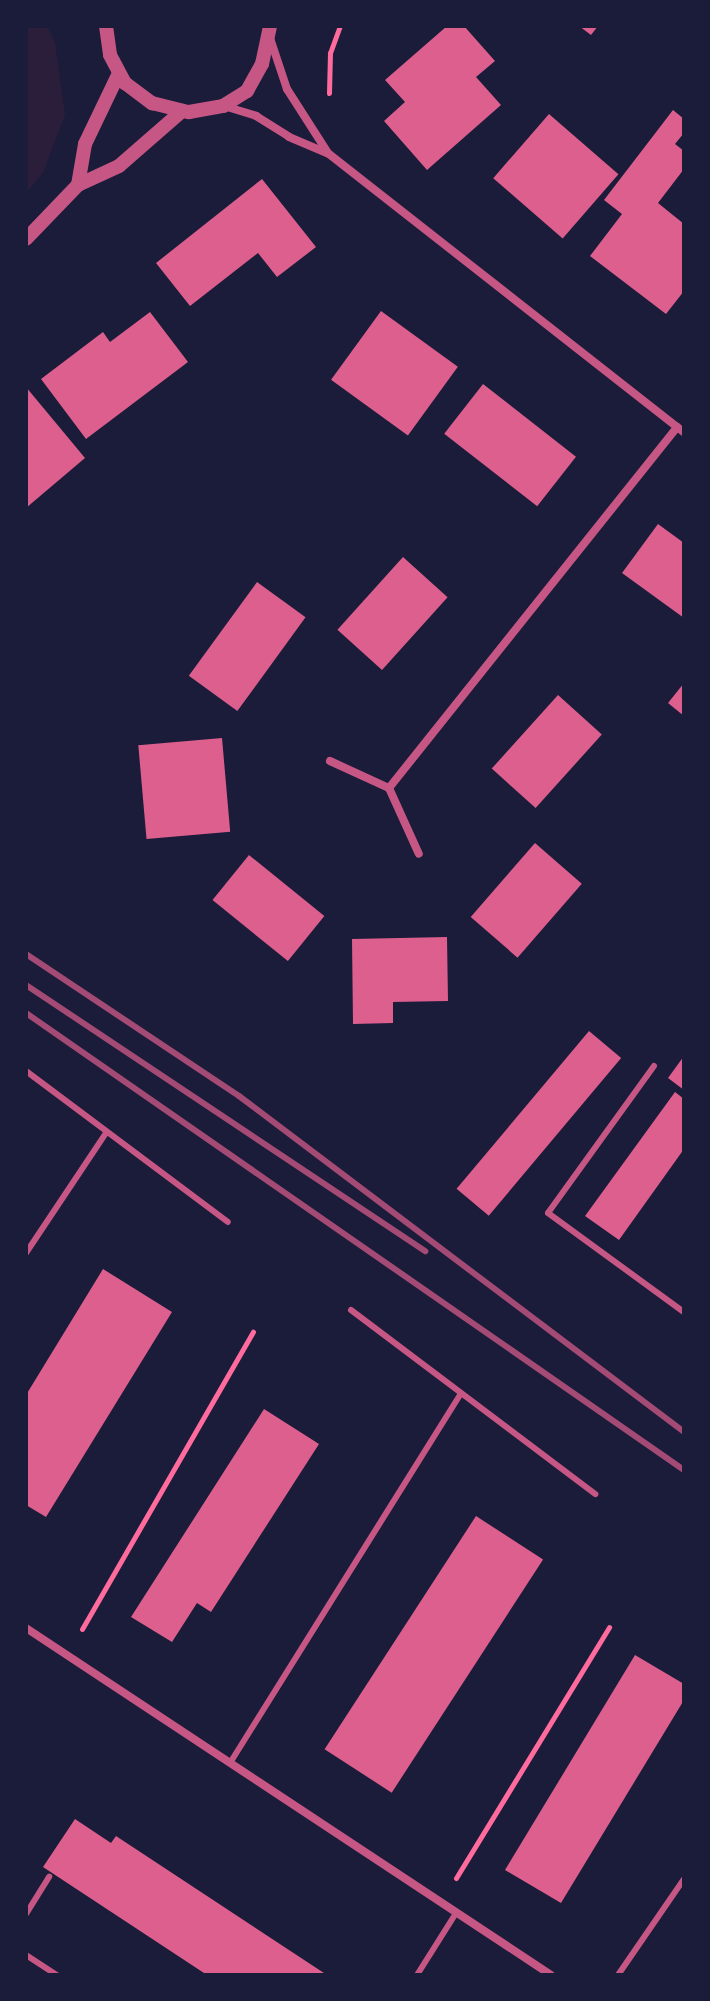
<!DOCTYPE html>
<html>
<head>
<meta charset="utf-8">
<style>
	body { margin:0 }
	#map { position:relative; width:710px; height:2001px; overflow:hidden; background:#1b1b3a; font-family:Barlow,sans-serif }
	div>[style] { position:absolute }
	.green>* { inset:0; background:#2a1e3b }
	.building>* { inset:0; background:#dd5f8e; transform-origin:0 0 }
	.path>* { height:5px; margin:-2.5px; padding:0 2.5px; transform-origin:2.5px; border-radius:2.5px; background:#ff6b9d }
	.service>* { height:6px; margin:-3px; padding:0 3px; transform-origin:3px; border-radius:3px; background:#c65784 }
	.minor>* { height:8px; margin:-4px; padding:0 4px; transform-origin:4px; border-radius:4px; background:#c65784 }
	.tertiary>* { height:14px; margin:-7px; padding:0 7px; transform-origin:7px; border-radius:7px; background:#c65784 }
	.rail>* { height:6px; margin:-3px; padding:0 3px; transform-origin:3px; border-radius:3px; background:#a44b75 }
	span { translate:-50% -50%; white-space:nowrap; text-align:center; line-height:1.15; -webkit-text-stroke:6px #1b1b3a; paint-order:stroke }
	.frame { position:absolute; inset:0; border:28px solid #1b1b3a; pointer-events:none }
</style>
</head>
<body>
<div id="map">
	<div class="green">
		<i style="clip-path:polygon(26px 26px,47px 26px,55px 42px,65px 115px,43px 173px,26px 193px)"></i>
	</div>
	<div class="building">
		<i style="clip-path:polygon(447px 26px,464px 26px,495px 61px,476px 77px,501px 105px,427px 170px,384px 121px,405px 102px,385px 80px)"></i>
		<i style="clip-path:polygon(579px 26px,598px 26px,591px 35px)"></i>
		<i style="clip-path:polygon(673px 110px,684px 119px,684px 133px,675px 144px,684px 151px,684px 169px,658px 203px,684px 224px,684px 291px,666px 314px,590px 256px,622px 214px,604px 200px)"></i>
		<i style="left:549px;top:114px;width:92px;height:85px;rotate:41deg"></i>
		<i style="clip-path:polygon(262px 179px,316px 247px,277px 277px,258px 253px,190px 306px,156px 263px)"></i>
		<i style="left:381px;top:311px;width:95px;height:85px;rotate:36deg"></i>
		<i style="clip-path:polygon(150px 312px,188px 362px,86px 439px,41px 379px,103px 332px,110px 342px)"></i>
		<i style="left:483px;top:384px;width:118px;height:63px;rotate:38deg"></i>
		<i style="clip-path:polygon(26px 387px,85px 458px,26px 508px)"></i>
		<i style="clip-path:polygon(658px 524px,684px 543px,684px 618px,622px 573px)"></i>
		<i style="left:403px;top:557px;width:60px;height:98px;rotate:42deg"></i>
		<i style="left:257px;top:582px;width:60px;height:116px;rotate:36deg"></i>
		<i style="clip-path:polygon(684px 683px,684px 716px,668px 703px)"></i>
		<i style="left:558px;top:695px;width:59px;height:99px;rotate:42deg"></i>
		<i style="left:222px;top:738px;width:94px;height:84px;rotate:85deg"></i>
		<i style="left:535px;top:843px;width:62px;height:98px;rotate:41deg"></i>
		<i style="left:249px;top:855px;width:97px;height:58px;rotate:39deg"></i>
		<i style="clip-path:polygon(447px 937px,448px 1001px,393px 1002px,393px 1023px,353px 1024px,352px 939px)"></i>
		<i style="left:589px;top:1031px;width:42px;height:206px;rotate:40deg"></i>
		<i style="clip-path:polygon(684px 1056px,684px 1090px,668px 1078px)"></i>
		<i style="clip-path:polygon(675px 1092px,684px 1099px,684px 1149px,619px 1240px,585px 1216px)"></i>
		<i style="clip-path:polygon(103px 1269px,172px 1312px,46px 1517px,26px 1505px,26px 1395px)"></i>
		<i style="clip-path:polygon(264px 1409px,319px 1444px,211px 1612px,197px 1603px,172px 1642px,131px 1617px)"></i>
		<i style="left:476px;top:1516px;width:80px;height:278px;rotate:33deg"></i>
		<i style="clip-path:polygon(635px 1655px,684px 1684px,684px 1700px,561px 1903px,505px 1870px)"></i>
		<i style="clip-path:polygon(75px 1819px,111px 1843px,116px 1836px,327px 1975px,207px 1975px,43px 1867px)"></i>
	</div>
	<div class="path">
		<i style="left:329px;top:93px;width:40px;rotate:-88.6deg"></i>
		<i style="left:330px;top:53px;width:29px;rotate:-70deg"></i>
		<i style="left:82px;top:1629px;width:343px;rotate:-60.1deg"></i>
		<i style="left:456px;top:1878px;width:294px;rotate:-58.6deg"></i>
	</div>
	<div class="service">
		<i style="left:654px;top:1066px;width:181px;rotate:125.8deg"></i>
		<i style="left:548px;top:1213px;width:168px;rotate:36.1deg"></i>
		<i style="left:26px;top:1071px;width:252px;rotate:36.8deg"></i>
		<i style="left:26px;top:1253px;width:144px;rotate:-56.3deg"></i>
		<i style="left:351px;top:1310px;width:306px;rotate:37deg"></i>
		<i style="left:230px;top:1763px;width:436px;rotate:-58deg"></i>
		<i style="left:26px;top:1914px;width:44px;rotate:-58.1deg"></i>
		<i style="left:26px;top:1955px;width:37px;rotate:33deg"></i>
		<i style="left:417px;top:1975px;width:73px;rotate:-57.8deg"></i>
		<i style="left:618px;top:1975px;width:116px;rotate:-55.5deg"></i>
	</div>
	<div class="minor">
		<i style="left:270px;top:38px;width:54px;rotate:71.6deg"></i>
		<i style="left:287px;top:89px;width:76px;rotate:57.4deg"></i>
		<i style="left:224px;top:106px;width:34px;rotate:17deg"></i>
		<i style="left:256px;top:116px;width:39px;rotate:32deg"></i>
		<i style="left:289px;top:137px;width:43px;rotate:23deg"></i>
		<i style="left:329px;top:154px;width:451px;rotate:38.1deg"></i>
		<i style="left:330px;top:761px;width:65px;rotate:24.6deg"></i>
		<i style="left:389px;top:788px;width:72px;rotate:65.6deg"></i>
		<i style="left:389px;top:788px;width:462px;rotate:-51.4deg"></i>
		<i style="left:26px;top:1628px;width:629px;rotate:33.46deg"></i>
	</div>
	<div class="tertiary">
		<i style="left:106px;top:26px;width:29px;rotate:82deg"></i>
		<i style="left:110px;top:55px;width:32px;rotate:62deg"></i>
		<i style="left:125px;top:83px;width:34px;rotate:37deg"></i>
		<i style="left:152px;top:103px;width:38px;rotate:14deg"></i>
		<i style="left:189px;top:112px;width:35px;rotate:-10deg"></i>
		<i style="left:223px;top:106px;width:28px;rotate:-32deg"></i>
		<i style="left:247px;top:91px;width:31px;rotate:-61deg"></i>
		<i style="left:262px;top:64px;width:39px;rotate:-78deg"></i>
		<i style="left:78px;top:185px;width:42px;rotate:-80.3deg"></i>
		<i style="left:85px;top:144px;width:76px;rotate:-64.4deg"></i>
		<i style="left:26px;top:239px;width:75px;rotate:-46.1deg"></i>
		<i style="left:78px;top:185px;width:45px;rotate:-24.9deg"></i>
		<i style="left:119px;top:166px;width:84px;rotate:-41.1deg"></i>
	</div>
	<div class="rail">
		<i style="left:26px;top:954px;width:256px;rotate:33.7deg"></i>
		<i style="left:239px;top:1096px;width:558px;rotate:37.05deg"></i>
		<i style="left:26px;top:985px;width:480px;rotate:33.7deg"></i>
		<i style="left:26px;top:1013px;width:801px;rotate:34.78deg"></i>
	</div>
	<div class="frame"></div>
</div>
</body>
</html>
